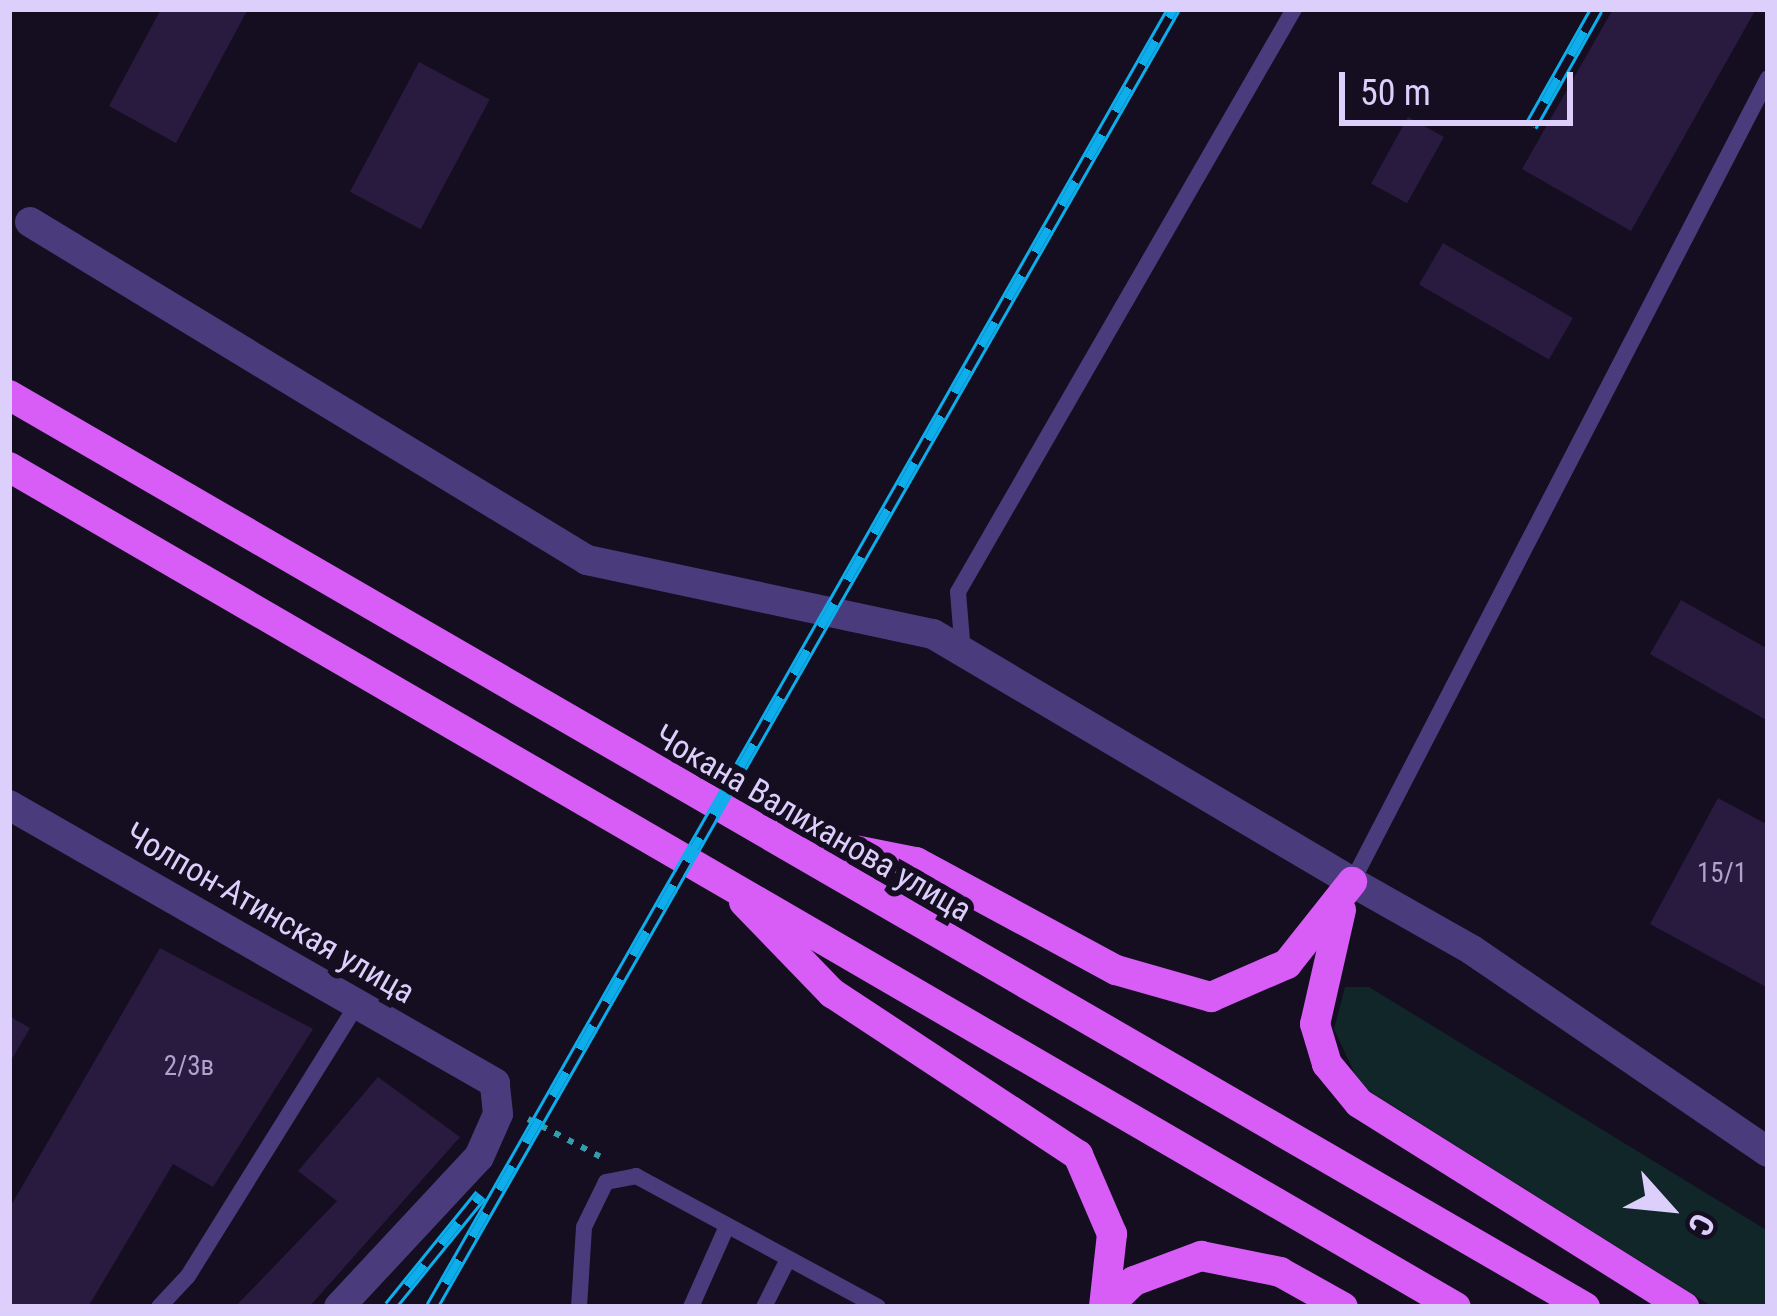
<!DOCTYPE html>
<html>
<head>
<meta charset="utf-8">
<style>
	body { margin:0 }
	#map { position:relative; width:1777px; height:1316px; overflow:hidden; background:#140e20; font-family:"Roboto Condensed",sans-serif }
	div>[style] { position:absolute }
	.green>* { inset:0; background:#112629 }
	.building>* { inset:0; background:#291b3f; transform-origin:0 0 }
	.path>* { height:6px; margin-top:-3px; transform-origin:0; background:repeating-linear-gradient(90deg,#349dab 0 6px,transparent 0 15px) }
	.service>* { height:16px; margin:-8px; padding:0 8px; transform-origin:8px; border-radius:8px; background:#493b7c }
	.minor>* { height:30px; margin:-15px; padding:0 15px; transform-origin:15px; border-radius:15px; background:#493b7c }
	.tertiary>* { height:30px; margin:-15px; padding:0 15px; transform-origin:15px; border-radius:15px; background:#493b7c }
	.primary>* { height:30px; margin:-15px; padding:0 15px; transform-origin:15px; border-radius:15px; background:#d85cf6 }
	.rail>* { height:14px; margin-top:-7px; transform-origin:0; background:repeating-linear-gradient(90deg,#140e20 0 27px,#0daeeb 0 54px); box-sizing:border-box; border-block:3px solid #0daeeb }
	span { translate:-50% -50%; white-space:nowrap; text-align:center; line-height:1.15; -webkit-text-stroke:12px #140e20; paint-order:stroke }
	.number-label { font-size:27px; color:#afa2cd }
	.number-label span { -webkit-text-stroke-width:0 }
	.street-label { font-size:33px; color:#dccffc }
	.frame { position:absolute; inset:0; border:12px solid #dccffc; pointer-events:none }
	.north { position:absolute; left:1609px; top:1148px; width:120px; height:120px; -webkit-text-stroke:9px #140e20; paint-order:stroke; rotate:117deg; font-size:33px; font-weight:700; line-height:48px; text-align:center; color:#dccffc }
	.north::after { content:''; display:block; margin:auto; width:42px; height:54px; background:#dccffc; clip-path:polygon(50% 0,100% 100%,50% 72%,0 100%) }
	.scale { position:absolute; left:1339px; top:72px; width:234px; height:54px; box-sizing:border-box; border:6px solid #dccffc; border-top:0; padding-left:15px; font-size:36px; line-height:42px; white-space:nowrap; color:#dccffc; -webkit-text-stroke:9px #140e20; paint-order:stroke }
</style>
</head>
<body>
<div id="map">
	<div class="green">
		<i style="clip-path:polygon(1345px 987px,1369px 987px,1768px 1231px,1768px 1307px,1713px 1307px,1360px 1085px,1334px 1029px)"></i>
	</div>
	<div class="building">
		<i style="clip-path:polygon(161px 9px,248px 9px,176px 143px,109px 106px)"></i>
		<i style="clip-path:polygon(1613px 9px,1756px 9px,1631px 231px,1522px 169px)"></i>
		<i style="left:419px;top:62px;width:80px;height:147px;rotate:28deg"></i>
		<i style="left:1408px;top:117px;width:41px;height:76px;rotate:29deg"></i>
		<i style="left:1443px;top:243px;width:150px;height:48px;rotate:30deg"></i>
		<i style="clip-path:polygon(1681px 600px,1768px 649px,1768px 721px,1650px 654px)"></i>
		<i style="clip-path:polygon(1718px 798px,1768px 825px,1768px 988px,1650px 924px)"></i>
		<i style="clip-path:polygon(160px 948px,313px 1029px,213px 1187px,173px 1164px,88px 1307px,9px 1307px,9px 1209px)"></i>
		<i style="clip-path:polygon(9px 1016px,30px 1028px,9px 1064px)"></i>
		<i style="clip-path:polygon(378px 1077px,460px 1137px,309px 1307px,235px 1307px,337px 1201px,298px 1171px)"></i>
	</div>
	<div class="path">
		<i style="left:528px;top:1119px;width:82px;rotate:27.5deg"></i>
	</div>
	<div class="service">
		<i style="left:963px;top:653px;width:61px;rotate:-94.7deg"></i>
		<i style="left:958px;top:592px;width:673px;rotate:-60.04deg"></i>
		<i style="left:1352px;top:882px;width:905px;rotate:-62.64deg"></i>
		<i style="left:159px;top:1307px;width:42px;rotate:-46.9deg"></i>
		<i style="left:188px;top:1276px;width:320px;rotate:-58.1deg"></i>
		<i style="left:579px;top:1307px;width:80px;rotate:-86.4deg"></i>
		<i style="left:584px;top:1227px;width:50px;rotate:-63.9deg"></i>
		<i style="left:606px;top:1182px;width:31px;rotate:-11deg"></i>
		<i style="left:636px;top:1176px;width:275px;rotate:28.4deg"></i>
		<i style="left:691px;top:1307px;width:89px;rotate:-66deg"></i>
		<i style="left:764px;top:1307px;width:54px;rotate:-63.4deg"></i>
	</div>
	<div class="minor">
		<i style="left:30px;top:222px;width:652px;rotate:31.25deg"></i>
		<i style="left:587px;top:560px;width:354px;rotate:12.1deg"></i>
		<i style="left:933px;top:634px;width:487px;rotate:30.6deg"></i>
		<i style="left:339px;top:1307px;width:205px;rotate:-47deg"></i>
		<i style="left:479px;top:1157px;width:47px;rotate:-66.2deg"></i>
		<i style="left:498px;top:1114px;width:31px;rotate:-96deg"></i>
	</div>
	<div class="tertiary">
		<i style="left:9px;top:805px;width:560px;rotate:29.77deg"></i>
		<i style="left:1352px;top:882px;width:138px;rotate:29.5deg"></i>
		<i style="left:1472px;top:950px;width:358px;rotate:34.3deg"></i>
	</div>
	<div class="primary">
		<i style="left:9px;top:395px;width:1821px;rotate:30.06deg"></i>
		<i style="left:9px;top:467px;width:1673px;rotate:30.14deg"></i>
		<i style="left:769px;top:833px;width:150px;rotate:11.2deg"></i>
		<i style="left:916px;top:862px;width:227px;rotate:28.4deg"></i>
		<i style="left:1116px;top:970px;width:99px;rotate:15.9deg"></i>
		<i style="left:1211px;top:997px;width:83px;rotate:-23.5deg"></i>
		<i style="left:1287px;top:964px;width:105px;rotate:-51.6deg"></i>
		<i style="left:744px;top:902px;width:127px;rotate:46deg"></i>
		<i style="left:832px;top:993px;width:295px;rotate:33.4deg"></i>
		<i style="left:1078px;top:1155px;width:86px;rotate:66.7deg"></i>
		<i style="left:1112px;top:1234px;width:73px;rotate:96.3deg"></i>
		<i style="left:1341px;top:910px;width:117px;rotate:102.8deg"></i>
		<i style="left:1315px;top:1024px;width:42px;rotate:73.3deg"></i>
		<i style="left:1327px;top:1064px;width:50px;rotate:50.6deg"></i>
		<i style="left:1359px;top:1103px;width:384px;rotate:32.1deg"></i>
		<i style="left:1107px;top:1307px;width:37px;rotate:-44deg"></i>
		<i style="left:1134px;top:1281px;width:72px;rotate:-20.5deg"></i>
		<i style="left:1201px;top:1256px;width:81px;rotate:11.4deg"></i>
		<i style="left:1280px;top:1272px;width:72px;rotate:29.1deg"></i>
	</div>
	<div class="rail">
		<i style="left:1531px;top:126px;width:134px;rotate:-60.6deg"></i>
		<i style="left:390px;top:1307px;width:144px;rotate:-50.9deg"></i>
		<i style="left:432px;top:1307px;width:1495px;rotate:-60.25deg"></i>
	</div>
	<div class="number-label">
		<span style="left:1722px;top:874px">15/1</span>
		<span style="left:189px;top:1067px">2/3в</span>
	</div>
	<div class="street-label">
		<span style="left:813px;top:823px;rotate:30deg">Чокана Валиханова улица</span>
		<span style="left:270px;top:913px;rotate:30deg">Чолпон-Атинская улица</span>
	</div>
	<div class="frame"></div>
	<div class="north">С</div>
	<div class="scale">50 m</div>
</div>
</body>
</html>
